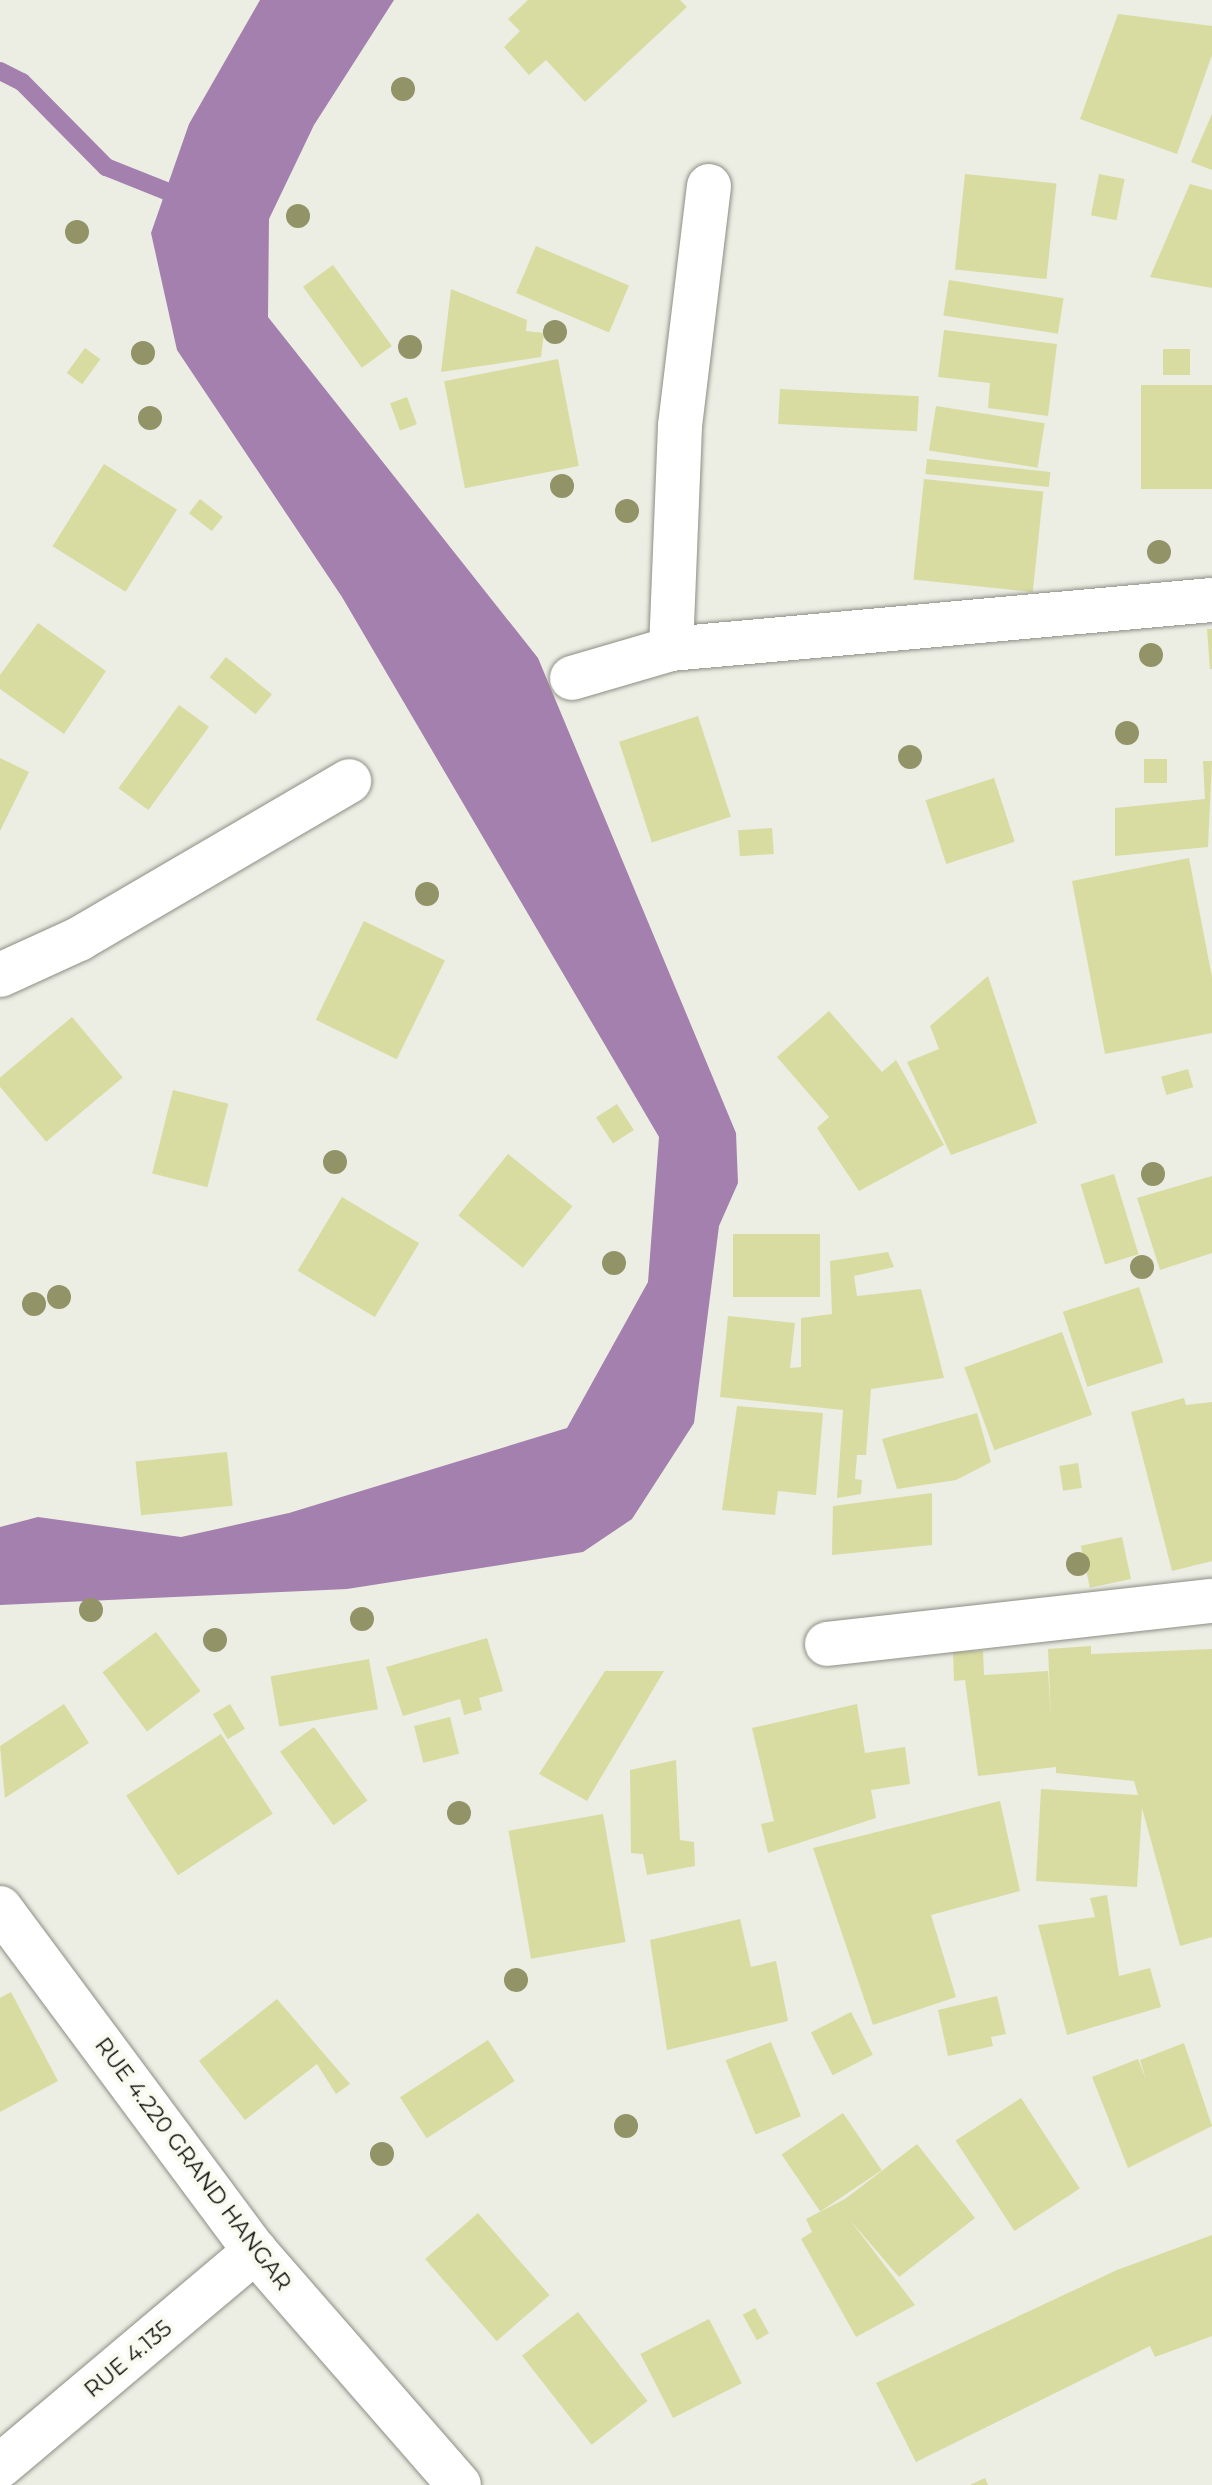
<!DOCTYPE html>
<html>
<head>
<meta charset="utf-8">
<style>
	body { margin:0 }
	#map { position:relative; width:1212px; height:2485px; overflow:hidden; background:#ecede3; font-family:Montserrat,sans-serif }
	div>[style] { position:absolute }
	.water>* { inset:0; background:#a480ae }
	.stream>* { height:18px; margin:-9px; padding:0 9px; transform-origin:9px; border-radius:9px; background:#a480ae }
	.building>* { inset:0; background:#d9dca1; transform-origin:0 0 }
	.roads { filter:drop-shadow(0 0 2px #8d8e84) drop-shadow(0 0 2px #8d8e84) }
	.minor>* { height:44px; margin:-22px; padding:0 22px; transform-origin:22px; border-radius:22px; background:#fff }
	.trees>* { width:24px; height:24px; margin:-12px; border-radius:50%; background:#929366 }
	span { translate:-50% -50%; white-space:nowrap; text-align:center; line-height:1.15; -webkit-text-stroke:8px #fafbf0; paint-order:stroke }
	.street-label { font-size:22px; color:#11110e }
</style>
</head>
<body>
<div id="map">
	<div class="water">
		<i style="clip-path:polygon(260px 0,394px 0,314px 125px,269px 219px,268px 317px,538px 658px,736px 1133px,738px 1183px,719px 1226px,694px 1423px,632px 1519px,583px 1552px,347px 1589px,0 1605px,0 1527px,38px 1517px,181px 1537px,289px 1513px,567px 1428px,648px 1282px,659px 1137px,342px 597px,177px 350px,151px 233px,189px 124px)"></i>
	</div>
	<div class="stream">
		<i style="left:0;top:71px;width:25px;rotate:27deg"></i>
		<i style="left:22px;top:82px;width:120px;rotate:45.3deg"></i>
		<i style="left:106px;top:167px;width:86px;rotate:21.8deg"></i>
	</div>
	<div class="building">
		<i style="clip-path:polygon(528px 0,680px 0,687px 7px,585px 102px,546px 60px,529px 75px,504px 47px,520px 31px,508px 19px)"></i>
		<i style="clip-path:polygon(1118px 14px,1212px 26px,1212px 55px,1177px 154px,1080px 119px)"></i>
		<i style="clip-path:polygon(1212px 114px,1212px 170px,1191px 162px)"></i>
		<i style="left:965px;top:174px;width:92px;height:96px;rotate:6deg"></i>
		<i style="left:1099px;top:174px;width:26px;height:42px;rotate:11deg"></i>
		<i style="clip-path:polygon(1190px 184px,1212px 190px,1212px 288px,1150px 277px)"></i>
		<i style="left:536px;top:246px;width:101px;height:51px;rotate:23deg"></i>
		<i style="left:333px;top:265px;width:100px;height:37px;rotate:54deg"></i>
		<i style="left:949px;top:280px;width:116px;height:36px;rotate:9deg"></i>
		<i style="clip-path:polygon(451px 289px,527px 320px,526px 331px,544px 333px,541px 357px,441px 372px)"></i>
		<i style="clip-path:polygon(944px 330px,1057px 344px,1048px 416px,988px 408px,990px 383px,938px 377px)"></i>
		<i style="left:85px;top:348px;width:19px;height:31px;rotate:36deg"></i>
		<i style="left:1163px;top:349px;width:27px;height:26px"></i>
		<i style="left:558px;top:359px;width:109px;height:116px;rotate:79deg"></i>
		<i style="left:1141px;top:385px;width:71px;height:104px"></i>
		<i style="left:780px;top:389px;width:139px;height:35px;rotate:3deg"></i>
		<i style="left:407px;top:397px;width:29px;height:18px;rotate:70deg"></i>
		<i style="left:936px;top:406px;width:110px;height:45px;rotate:9deg"></i>
		<i style="left:927px;top:459px;width:124px;height:15px;rotate:6deg"></i>
		<i style="left:104px;top:464px;width:86px;height:97px;rotate:32deg"></i>
		<i style="left:924px;top:479px;width:120px;height:101px;rotate:6deg"></i>
		<i style="left:200px;top:499px;width:29px;height:18px;rotate:38deg"></i>
		<i style="clip-path:polygon(38px 623px,106px 671px,64px 734px,0 689px,0 675px)"></i>
		<i style="clip-path:polygon(1207px 629px,1212px 629px,1212px 669px,1210px 669px)"></i>
		<i style="left:226px;top:657px;width:59px;height:26px;rotate:39deg"></i>
		<i style="left:179px;top:705px;width:37px;height:103px;rotate:36deg"></i>
		<i style="left:698px;top:716px;width:106px;height:83px;rotate:72deg"></i>
		<i style="clip-path:polygon(0 758px,29px 772px,0 831px)"></i>
		<i style="left:1167px;top:759px;width:24px;height:23px;rotate:90deg"></i>
		<i style="clip-path:polygon(1203px 761px,1212px 761px,1208px 847px,1115px 856px,1115px 808px,1205px 799px)"></i>
		<i style="left:994px;top:778px;width:67px;height:72px;rotate:72deg"></i>
		<i style="left:772px;top:828px;width:26px;height:34px;rotate:86deg"></i>
		<i style="clip-path:polygon(1189px 858px,1212px 977px,1212px 1033px,1105px 1054px,1072px 881px)"></i>
		<i style="left:364px;top:921px;width:90px;height:110px;rotate:26deg"></i>
		<i style="clip-path:polygon(988px 976px,1037px 1123px,951px 1155px,907px 1062px,939px 1049px,930px 1026px)"></i>
		<i style="clip-path:polygon(829px 1011px,882px 1072px,896px 1060px,944px 1145px,859px 1191px,817px 1128px,829px 1117px,777px 1057px)"></i>
		<i style="left:72px;top:1017px;width:79px;height:100px;rotate:50deg"></i>
		<i style="left:1188px;top:1069px;width:19px;height:28px;rotate:74deg"></i>
		<i style="left:173px;top:1090px;width:57px;height:86px;rotate:14deg"></i>
		<i style="left:617px;top:1104px;width:31px;height:25px;rotate:57deg"></i>
		<i style="left:508px;top:1154px;width:83px;height:79px;rotate:39deg"></i>
		<i style="left:1114px;top:1174px;width:84px;height:35px;rotate:73deg"></i>
		<i style="clip-path:polygon(1212px 1176px,1212px 1253px,1160px 1270px,1137px 1198px)"></i>
		<i style="left:342px;top:1197px;width:90px;height:86px;rotate:31deg"></i>
		<i style="left:733px;top:1234px;width:87px;height:63px"></i>
		<i style="clip-path:polygon(888px 1252px,894px 1267px,854px 1276px,857px 1296px,921px 1289px,944px 1378px,871px 1389px,866px 1455px,857px 1455px,855px 1479px,862px 1480px,861px 1494px,837px 1498px,843px 1410px,720px 1397px,728px 1316px,795px 1323px,790px 1368px,801px 1367px,801px 1318px,832px 1314px,830px 1261px)"></i>
		<i style="left:1139px;top:1287px;width:79px;height:80px;rotate:72deg"></i>
		<i style="left:1062px;top:1332px;width:88px;height:104px;rotate:70deg"></i>
		<i style="clip-path:polygon(1184px 1398px,1186px 1405px,1212px 1402px,1212px 1561px,1172px 1571px,1131px 1412px)"></i>
		<i style="clip-path:polygon(737px 1406px,823px 1413px,816px 1495px,778px 1491px,775px 1515px,722px 1510px)"></i>
		<i style="clip-path:polygon(977px 1413px,991px 1462px,956px 1480px,897px 1489px,882px 1439px)"></i>
		<i style="left:227px;top:1452px;width:54px;height:92px;rotate:84deg"></i>
		<i style="left:1078px;top:1463px;width:25px;height:19px;rotate:81deg"></i>
		<i style="clip-path:polygon(932px 1493px,932px 1545px,832px 1555px,833px 1506px)"></i>
		<i style="left:1122px;top:1537px;width:43px;height:42px;rotate:78deg"></i>
		<i style="left:156px;top:1632px;width:74px;height:67px;rotate:53deg"></i>
		<i style="clip-path:polygon(487px 1638px,503px 1691px,479px 1698px,482px 1710px,464px 1715px,460px 1699px,403px 1716px,386px 1667px)"></i>
		<i style="clip-path:polygon(1091px 1646px,1091px 1654px,1212px 1649px,1212px 1937px,1180px 1946px,1142px 1808px,1137px 1887px,1036px 1881px,1041px 1789px,1138px 1795px,1134px 1781px,1056px 1773px,1056px 1767px,978px 1776px,965px 1680px,954px 1681px,953px 1652px,983px 1651px,984px 1675px,1048px 1671px,1051px 1718px,1048px 1649px)"></i>
		<i style="left:369px;top:1659px;width:51px;height:100px;rotate:80deg"></i>
		<i style="clip-path:polygon(605px 1671px,664px 1671px,587px 1801px,539px 1774px)"></i>
		<i style="clip-path:polygon(64px 1704px,89px 1743px,5px 1798px,0 1746px)"></i>
		<i style="left:230px;top:1704px;width:29px;height:20px;rotate:59deg"></i>
		<i style="clip-path:polygon(857px 1704px,865px 1753px,905px 1747px,910px 1784px,871px 1790px,876px 1818px,768px 1853px,761px 1824px,774px 1821px,752px 1728px)"></i>
		<i style="left:450px;top:1717px;width:38px;height:37px;rotate:76deg"></i>
		<i style="left:314px;top:1727px;width:91px;height:42px;rotate:54deg"></i>
		<i style="left:221px;top:1734px;width:95px;height:113px;rotate:57deg"></i>
		<i style="clip-path:polygon(676px 1760px,680px 1840px,694px 1842px,695px 1866px,647px 1875px,643px 1854px,631px 1853px,630px 1770px)"></i>
		<i style="clip-path:polygon(1000px 1801px,1020px 1891px,931px 1915px,956px 1997px,873px 2025px,813px 1848px)"></i>
		<i style="left:603px;top:1814px;width:130px;height:96px;rotate:80deg"></i>
		<i style="clip-path:polygon(1107px 1895px,1119px 1976px,1150px 1968px,1161px 2007px,1067px 2035px,1038px 1925px,1095px 1917px,1090px 1898px)"></i>
		<i style="clip-path:polygon(740px 1919px,751px 1967px,776px 1961px,788px 2021px,667px 2050px,650px 1940px)"></i>
		<i style="clip-path:polygon(11px 1992px,58px 2081px,0 2112px,0 1998px)"></i>
		<i style="clip-path:polygon(997px 1996px,1006px 2034px,991px 2037px,993px 2046px,948px 2056px,938px 2010px)"></i>
		<i style="clip-path:polygon(277px 1999px,350px 2084px,336px 2094px,317px 2064px,245px 2120px,199px 2061px)"></i>
		<i style="left:851px;top:2012px;width:48px;height:45px;rotate:63deg"></i>
		<i style="left:488px;top:2040px;width:49px;height:105px;rotate:57deg"></i>
		<i style="left:771px;top:2042px;width:80px;height:49px;rotate:68deg"></i>
		<i style="clip-path:polygon(1184px 2043px,1212px 2126px,1128px 2168px,1092px 2077px,1138px 2059px,1146px 2079px,1140px 2060px)"></i>
		<i style="left:1021px;top:2098px;width:108px;height:78px;rotate:57deg"></i>
		<i style="left:843px;top:2113px;width:69px;height:74px;rotate:56deg"></i>
		<i style="clip-path:polygon(917px 2144px,975px 2218px,899px 2277px,850px 2220px,915px 2305px,856px 2337px,801px 2239px,812px 2232px,806px 2219px,845px 2199px)"></i>
		<i style="left:478px;top:2213px;width:109px;height:70px;rotate:49deg"></i>
		<i style="clip-path:polygon(1212px 2235px,1212px 2336px,1155px 2357px,1150px 2346px,916px 2462px,876px 2383px,1117px 2270px)"></i>
		<i style="left:755px;top:2308px;width:29px;height:14px;rotate:61deg"></i>
		<i style="left:578px;top:2312px;width:113px;height:71px;rotate:52deg"></i>
		<i style="left:709px;top:2319px;width:72px;height:77px;rotate:63deg"></i>
		<i style="clip-path:polygon(985px 2478px,988px 2485px,970px 2485px)"></i>
	</div>
	<div class="roads">
		<div class="minor">
			<i style="left:709px;top:186px;width:242px;rotate:96.9deg"></i>
			<i style="left:680px;top:426px;width:223px;rotate:92.3deg"></i>
			<i style="left:671px;top:649px;width:543px;rotate:-5.18deg"></i>
			<i style="left:572px;top:678px;width:103px;rotate:-16.3deg"></i>
			<i style="left:0;top:975px;width:87px;rotate:-24.5deg"></i>
			<i style="left:79px;top:939px;width:313px;rotate:-30.3deg"></i>
			<i style="left:827px;top:1644px;width:387px;rotate:-6.4deg"></i>
			<i style="left:0;top:1908px;width:427px;rotate:53.4deg"></i>
			<i style="left:255px;top:2251px;width:310px;rotate:48.9deg"></i>
			<i style="left:0;top:2466px;width:334px;rotate:-40.1deg"></i>
		</div>
	</div>
	<div class="trees">
		<i style="left:403px;top:89px"></i>
		<i style="left:298px;top:216px"></i>
		<i style="left:77px;top:232px"></i>
		<i style="left:555px;top:332px"></i>
		<i style="left:410px;top:347px"></i>
		<i style="left:143px;top:353px"></i>
		<i style="left:150px;top:418px"></i>
		<i style="left:562px;top:486px"></i>
		<i style="left:627px;top:511px"></i>
		<i style="left:1159px;top:552px"></i>
		<i style="left:1151px;top:655px"></i>
		<i style="left:1127px;top:733px"></i>
		<i style="left:910px;top:757px"></i>
		<i style="left:427px;top:894px"></i>
		<i style="left:335px;top:1162px"></i>
		<i style="left:1153px;top:1174px"></i>
		<i style="left:614px;top:1263px"></i>
		<i style="left:1142px;top:1267px"></i>
		<i style="left:59px;top:1297px"></i>
		<i style="left:34px;top:1304px"></i>
		<i style="left:1078px;top:1564px"></i>
		<i style="left:91px;top:1610px"></i>
		<i style="left:362px;top:1619px"></i>
		<i style="left:215px;top:1640px"></i>
		<i style="left:459px;top:1813px"></i>
		<i style="left:516px;top:1980px"></i>
		<i style="left:626px;top:2126px"></i>
		<i style="left:382px;top:2154px"></i>
	</div>
	<div class="street-label">
		<span style="left:193px;top:2164px;rotate:53deg">RUE 4.220 GRAND HANGAR</span>
		<span style="left:128px;top:2359px;rotate:-40deg">RUE 4.135</span>
	</div>
</div>
</body>
</html>
